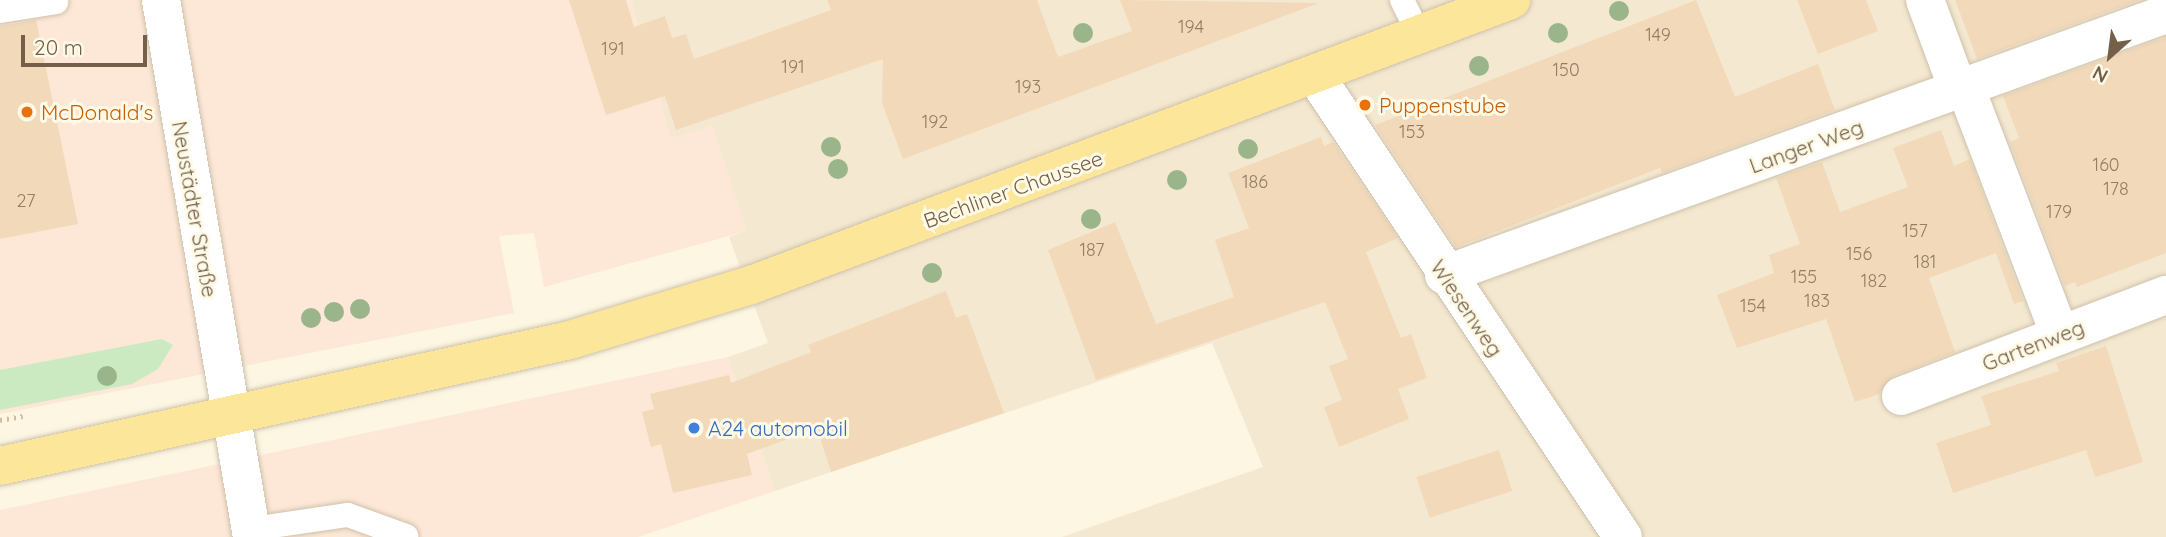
<!DOCTYPE html>
<html>
<head>
<meta charset="utf-8">
<style>
	body { margin:0 }
	#map { position:relative; width:2166px; height:537px; overflow:hidden; background:#fcf6e2; font-family:Quicksand,sans-serif }
	div>[style] { position:absolute }
	.residential>* { inset:0; background:#f4e9d0 }
	.commercial>* { inset:0; background:#fde7d6 }
	.green>* { inset:0; background:#cbeac1 }
	.building>* { inset:0; background:#f2d9ba; transform-origin:0 0 }
	.path>* { height:4.5px; margin-top:-2.25px; transform-origin:0; background:repeating-linear-gradient(90deg,#d6bc9d 0 2px,transparent 0 7px) }
	.roads { filter:drop-shadow(0 0 2px #cfc1ac) drop-shadow(0 0 2px #cfc1ac) }
	.lane>* { height:24px; margin:-12px; padding:0 12px; transform-origin:12px; border-radius:12px; background:#fff }
	.street>* { height:38px; margin:-19px; padding:0 19px; transform-origin:19px; border-radius:19px; background:#fff }
	.primary>* { height:38px; margin:-19px; padding:0 19px; transform-origin:19px; border-radius:19px; background:#fbe69a }
	.trees>* { width:20px; height:20px; margin:-10px; border-radius:50%; background:#9bb58b }
	.dots>* { width:19px; height:19px; translate:-50% -50%; box-sizing:border-box; border:4px solid #fffae8; border-radius:50% }
	span { translate:-50% -50%; white-space:nowrap; text-align:center; line-height:1.15; -webkit-text-stroke:6px #fffae8; paint-order:stroke }
	.number-label { font-size:18px; color:#947e64 }
	.number-label span { -webkit-text-stroke-width:0 }
	.food-label { font-size:21px; color:#c56008 }
	.left { translate:0 -50%; text-align:left }
	.street-label { font-size:21px; color:#745f48 }
	.shop-label { font-size:21px; color:#366cbe }
	.north { position:absolute; left:2075px; top:21px; width:70px; height:70px; -webkit-text-stroke:5px #fffae8; paint-order:stroke; rotate:208deg; font-size:19px; font-weight:700; line-height:28px; text-align:center; color:#745f48 }
	.north::after { content:''; display:block; margin:auto; width:24px; height:32px; background:#745f48; clip-path:polygon(50% 0,100% 100%,50% 72%,0 100%) }
	.scale { position:absolute; left:21px; top:35px; width:126px; height:32px; box-sizing:border-box; border:4px solid #745f48; border-top:0; padding-left:9px; font-size:21px; line-height:24px; white-space:nowrap; color:#745f48; -webkit-text-stroke:5px #fffae8; paint-order:stroke }
</style>
</head>
<body>
<div id="map">
	<div class="residential">
		<i style="clip-path:polygon(631px 0,2166px 0,2166px 537px,1062px 537px,1263px 467px,1212px 343px,775px 491px,728px 357px,768px 343px,729px 237px,746px 231px,712px 126px,671px 139px)"></i>
	</div>
	<div class="commercial">
		<i style="clip-path:polygon(0 0,631px 0,671px 138px,712px 126px,747px 231px,544px 287px,534px 233px,499px 236px,514px 313px,0 414px)"></i>
		<i style="clip-path:polygon(728px 357px,775px 491px,638px 537px,0 537px,0 510px)"></i>
	</div>
	<div class="green">
		<i style="clip-path:polygon(162px 339px,173px 345px,158px 369px,132px 384px,0 410px,0 370px)"></i>
	</div>
	<div class="building">
		<i style="clip-path:polygon(569px 0,626px 0,634px 27px,665px 16px,672px 38px,686px 34px,694px 59px,831px 10px,827px 0,1037px 0,1058px 57px,1132px 31px,1120px 0,1319px 3px,903px 159px,882px 103px,883px 59px,676px 130px,665px 96px,606px 115px)"></i>
		<i style="clip-path:polygon(1696px 0,1735px 97px,1818px 64px,1835px 110px,1662px 173px,1660px 168px,1456px 247px,1375px 125px)"></i>
		<i style="clip-path:polygon(1797px 0,1866px 0,1878px 31px,1818px 54px)"></i>
		<i style="clip-path:polygon(1955px 0,2140px 0,1977px 59px)"></i>
		<i style="clip-path:polygon(36px 20px,78px 224px,0 239px,0 26px)"></i>
		<i style="clip-path:polygon(2166px 37px,2166px 253px,2077px 287px,2075px 282px,2065px 286px,2010px 142px,2019px 138px,2003px 96px)"></i>
		<i style="clip-path:polygon(1941px 130px,1954px 166px,1970px 159px,2023px 301px,2014px 304px,1996px 253px,1929px 278px,1955px 352px,1893px 376px,1879px 394px,1855px 402px,1826px 319px,1737px 348px,1717px 295px,1774px 273px,1769px 255px,1800px 244px,1776px 178px,1822px 162px,1840px 212px,1908px 187px,1893px 148px)"></i>
		<i style="clip-path:polygon(1321px 137px,1324px 146px,1333px 142px,1398px 238px,1366px 252px,1401px 338px,1411px 334px,1427px 378px,1398px 389px,1409px 419px,1339px 447px,1324px 407px,1342px 400px,1329px 366px,1348px 359px,1325px 302px,1096px 380px,1048px 250px,1115px 222px,1156px 324px,1234px 297px,1215px 240px,1249px 228px,1228px 173px)"></i>
		<i style="clip-path:polygon(946px 291px,956px 318px,967px 314px,1004px 413px,831px 472px,817px 428px,747px 454px,752px 475px,673px 493px,661px 444px,651px 447px,642px 412px,654px 409px,650px 394px,729px 375px,731px 383px,811px 352px,808px 345px)"></i>
		<i style="clip-path:polygon(2106px 346px,2143px 462px,2095px 477px,2086px 450px,1953px 493px,1936px 443px,1991px 425px,1981px 396px,2059px 371px,2056px 363px)"></i>
		<i style="left:1499px;top:450px;width:43px;height:87px;rotate:72deg"></i>
	</div>
	<div class="path">
		<i style="left:0;top:420px;width:23px;rotate:-10deg"></i>
	</div>
	<div class="roads">
		<div class="lane">
			<i style="left:1402px;top:0;width:39px;rotate:64deg"></i>
			<i style="left:0;top:11px;width:57px;rotate:-9.1deg"></i>
			<i style="left:252px;top:529px;width:97px;rotate:-8.3deg"></i>
			<i style="left:348px;top:515px;width:62px;rotate:19.9deg"></i>
		</div>
		<div class="street">
			<i style="left:161px;top:0;width:545px;rotate:80.38deg"></i>
			<i style="left:1925px;top:0;width:98px;rotate:69.7deg"></i>
			<i style="left:1315px;top:75px;width:555px;rotate:56.31deg"></i>
			<i style="left:1966px;top:89px;width:263px;rotate:69.1deg"></i>
			<i style="left:1444px;top:275px;width:768px;rotate:-19.87deg"></i>
			<i style="left:1901px;top:396px;width:284px;rotate:-20.9deg"></i>
		</div>
		<div class="primary">
			<i style="left:0;top:466px;width:584px;rotate:-12.46deg"></i>
			<i style="left:570px;top:340px;width:189px;rotate:-16.9deg"></i>
			<i style="left:751px;top:285px;width:812px;rotate:-20.56deg"></i>
		</div>
	</div>
	<div class="trees">
		<i style="left:1619px;top:11px"></i>
		<i style="left:1083px;top:33px"></i>
		<i style="left:1558px;top:33px"></i>
		<i style="left:1479px;top:66px"></i>
		<i style="left:831px;top:147px"></i>
		<i style="left:1248px;top:149px"></i>
		<i style="left:838px;top:169px"></i>
		<i style="left:1177px;top:180px"></i>
		<i style="left:1091px;top:219px"></i>
		<i style="left:932px;top:273px"></i>
		<i style="left:360px;top:309px"></i>
		<i style="left:334px;top:312px"></i>
		<i style="left:311px;top:318px"></i>
		<i style="left:107px;top:376px"></i>
	</div>
	<div class="dots">
		<i style="left:1365px;top:105px;background:#e8710a"></i>
		<i style="left:27px;top:112px;background:#e8710a"></i>
		<i style="left:694px;top:428px;background:#3f7fe0"></i>
	</div>
	<div class="number-label">
		<span style="left:1191px;top:27px">194</span>
		<span style="left:1658px;top:35px">149</span>
		<span style="left:613px;top:49px">191</span>
		<span style="left:793px;top:67px">191</span>
		<span style="left:1566px;top:70px">150</span>
		<span style="left:1028px;top:87px">193</span>
		<span style="left:935px;top:122px">192</span>
		<span style="left:1412px;top:132px">153</span>
		<span style="left:2106px;top:165px">160</span>
		<span style="left:1255px;top:182px">186</span>
		<span style="left:2116px;top:189px">178</span>
		<span style="left:26px;top:201px">27</span>
		<span style="left:2059px;top:212px">179</span>
		<span style="left:1915px;top:231px">157</span>
		<span style="left:1092px;top:250px">187</span>
		<span style="left:1859px;top:254px">156</span>
		<span style="left:1925px;top:262px">181</span>
		<span style="left:1804px;top:277px">155</span>
		<span style="left:1874px;top:281px">182</span>
		<span style="left:1817px;top:301px">183</span>
		<span style="left:1753px;top:306px">154</span>
	</div>
	<div class="food-label">
		<span class="left" style="left:1379px;top:105px">Puppenstube</span>
		<span class="left" style="left:41px;top:112px">McDonald's</span>
	</div>
	<div class="street-label">
		<span style="left:1806px;top:146px;rotate:-20deg">Langer Weg</span>
		<span style="left:1013px;top:189px;rotate:-20deg">Bechliner Chaussee</span>
		<span style="left:195px;top:209px;rotate:80deg">Neustädter Straße</span>
		<span style="left:1467px;top:308px;rotate:56deg">Wiesenweg</span>
		<span style="left:2033px;top:345px;rotate:-21deg">Gartenweg</span>
	</div>
	<div class="shop-label">
		<span class="left" style="left:708px;top:428px">A24 automobil</span>
	</div>
	<div class="north">N</div>
	<div class="scale">20 m</div>
</div>
</body>
</html>
